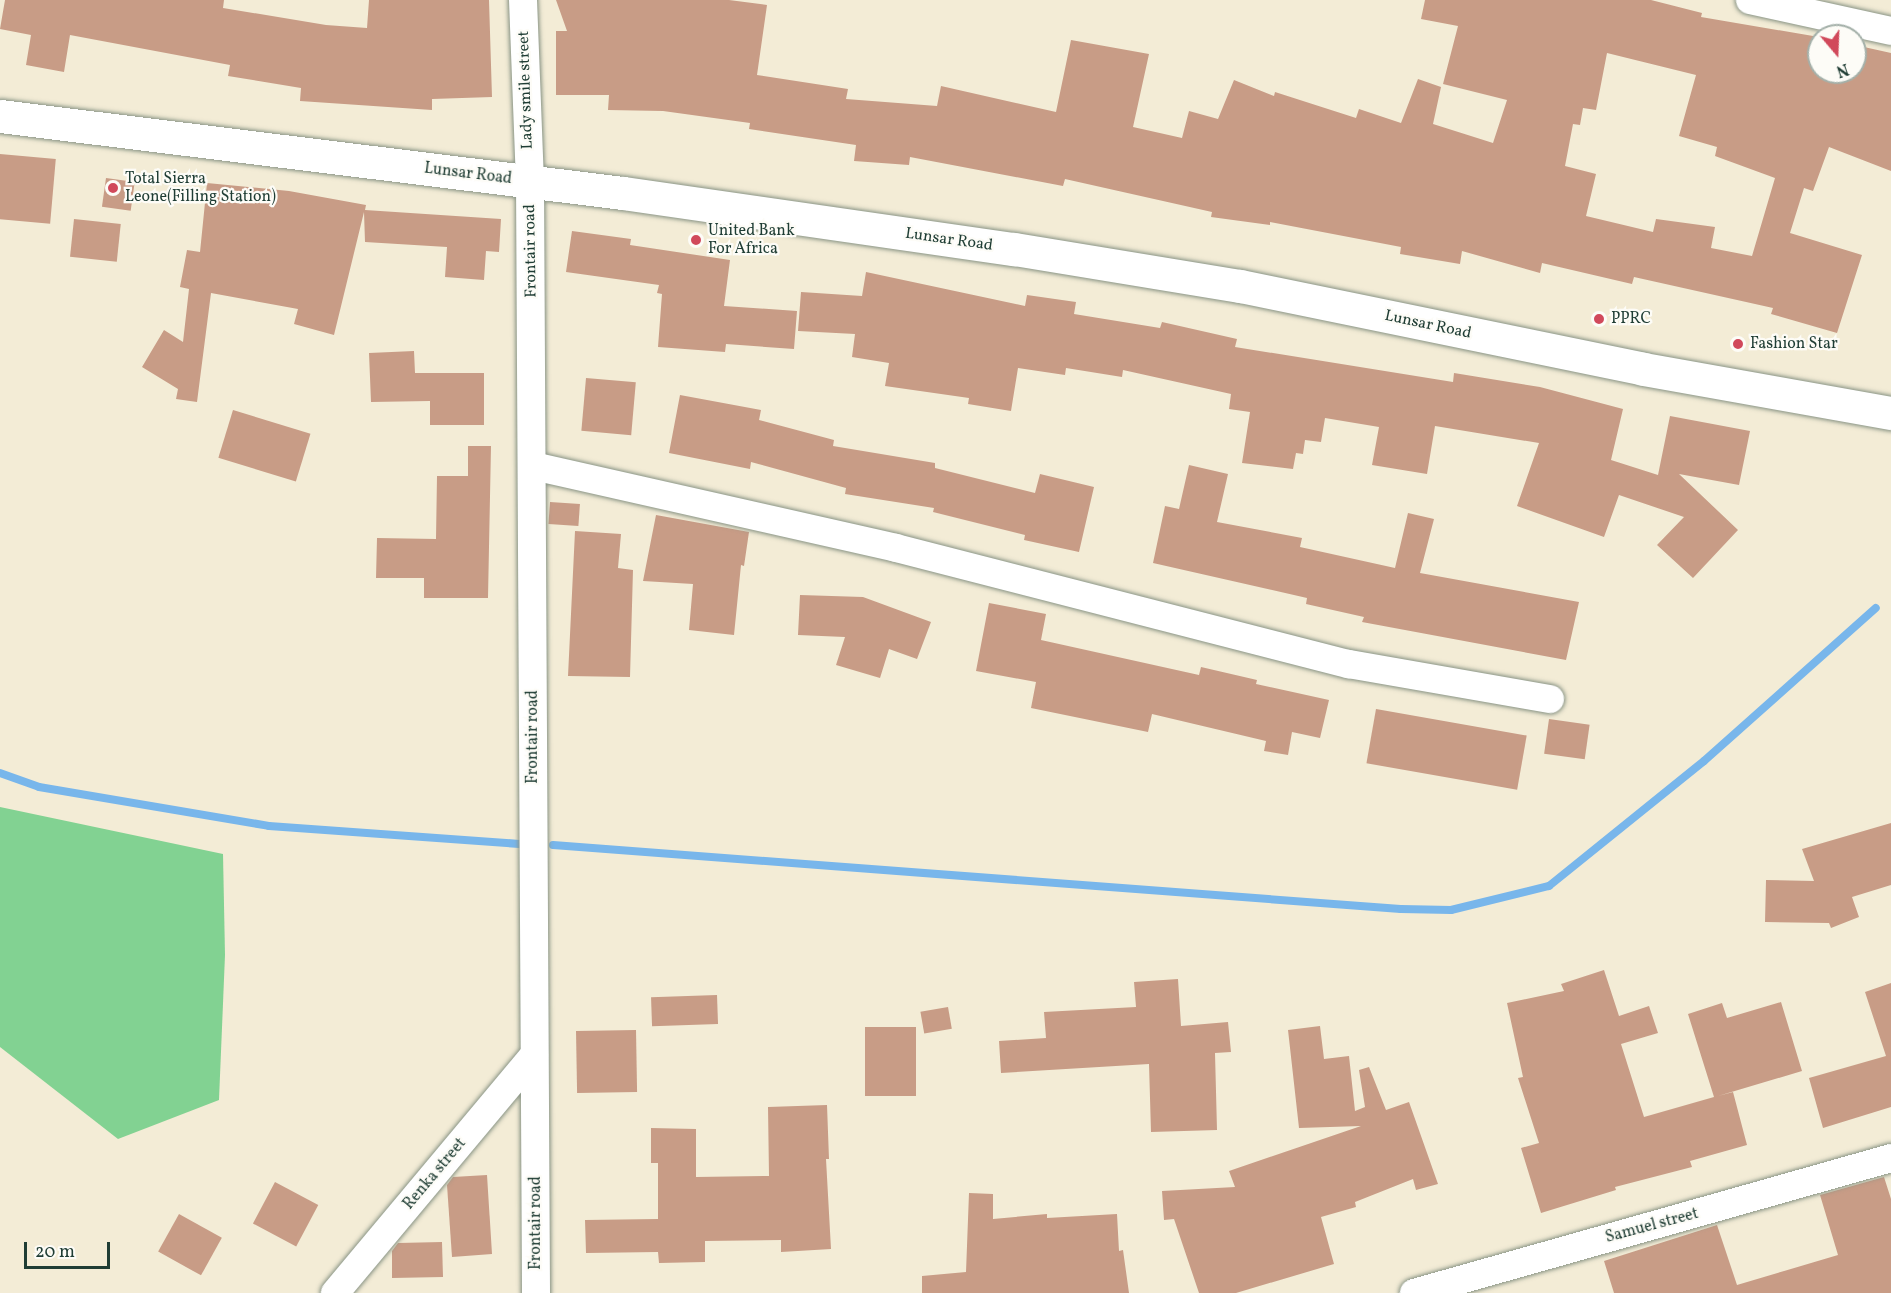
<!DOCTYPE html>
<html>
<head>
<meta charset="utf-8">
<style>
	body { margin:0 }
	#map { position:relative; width:1891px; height:1293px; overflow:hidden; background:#f3ecd6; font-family:Vollkorn,serif }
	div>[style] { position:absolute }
	.green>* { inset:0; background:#82d292 }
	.stream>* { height:8px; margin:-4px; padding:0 4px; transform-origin:4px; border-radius:4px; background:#78b6eb }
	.building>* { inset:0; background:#c89c86; transform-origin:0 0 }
	.roads { filter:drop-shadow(0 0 2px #899485) drop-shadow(0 0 2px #899485) }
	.minor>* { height:28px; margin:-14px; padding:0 14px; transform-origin:14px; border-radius:14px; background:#fff }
	.primary>* { height:33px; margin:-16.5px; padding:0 16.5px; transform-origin:16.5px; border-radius:16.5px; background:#fff }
	.dots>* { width:16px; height:16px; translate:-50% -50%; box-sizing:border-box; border:3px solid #fdfcf7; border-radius:50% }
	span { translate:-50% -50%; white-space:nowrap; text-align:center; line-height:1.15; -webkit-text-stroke:4.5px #fdfcf7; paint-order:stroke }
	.street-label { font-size:16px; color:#1f3d34 }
	.poi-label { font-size:16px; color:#1f3d34 }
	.left { translate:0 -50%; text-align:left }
	.north { position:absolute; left:1807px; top:24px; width:60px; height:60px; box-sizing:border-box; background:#fdfcf7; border:2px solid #a4b0a9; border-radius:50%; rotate:161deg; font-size:16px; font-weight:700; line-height:24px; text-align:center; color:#1f3d34 }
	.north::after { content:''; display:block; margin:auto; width:21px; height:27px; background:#d1495b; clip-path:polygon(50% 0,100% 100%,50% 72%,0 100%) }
	.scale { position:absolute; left:24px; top:1242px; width:86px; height:27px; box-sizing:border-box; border:3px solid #1f3d34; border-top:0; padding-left:8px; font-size:18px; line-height:21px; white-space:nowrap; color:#1f3d34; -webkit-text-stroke:4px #fdfcf7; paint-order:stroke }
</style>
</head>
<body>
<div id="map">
	<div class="green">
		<i style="clip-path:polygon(0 807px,223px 854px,225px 955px,219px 1100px,118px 1139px,0 1047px)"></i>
	</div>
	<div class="stream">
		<i style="left:0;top:773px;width:41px;rotate:19.7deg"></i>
		<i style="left:39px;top:787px;width:233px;rotate:9.6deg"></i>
		<i style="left:269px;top:826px;width:251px;rotate:4.1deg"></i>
		<i style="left:553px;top:845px;width:850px;rotate:4.32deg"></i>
		<i style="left:1401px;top:909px;width:50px;rotate:1.1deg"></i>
		<i style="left:1451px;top:910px;width:101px;rotate:-13.8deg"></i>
		<i style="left:1549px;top:886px;width:199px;rotate:-38.9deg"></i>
		<i style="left:1704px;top:761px;width:230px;rotate:-41.7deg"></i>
	</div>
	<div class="building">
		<i style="clip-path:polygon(5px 0,224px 0,223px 8px,326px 25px,367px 28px,369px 0,489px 0,492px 97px,432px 99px,432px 110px,300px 101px,301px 88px,228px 76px,230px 65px,70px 35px,64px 72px,26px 65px,31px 35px,0 29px)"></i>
		<i style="clip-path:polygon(evenodd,556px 0,729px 0,767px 5px,757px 75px,848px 89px,846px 99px,937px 106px,941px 86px,1056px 112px,1071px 40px,1149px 54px,1133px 127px,1182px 138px,1189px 111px,1218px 119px,1234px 80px,1274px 96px,1275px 92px,1356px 118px,1359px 109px,1401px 123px,1418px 79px,1441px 87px,1433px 124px,1493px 143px,1507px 100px,1443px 84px,1458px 26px,1421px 19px,1425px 0,1651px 0,1702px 13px,1701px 17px,1819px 37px,1819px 72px,1855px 72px,1855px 45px,1891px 53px,1891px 171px,1829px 147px,1813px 191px,1804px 188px,1790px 233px,1862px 255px,1837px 333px,1771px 314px,1773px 308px,1634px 277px,1632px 284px,1542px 263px,1540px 273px,1462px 251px,1460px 264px,1400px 254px,1401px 247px,1270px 222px,1270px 225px,1211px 217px,1212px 212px,1065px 179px,1063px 186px,910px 157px,909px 165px,854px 161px,856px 145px,749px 129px,750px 123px,663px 111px,608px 110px,609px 95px,556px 95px,556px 31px,567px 31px,556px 0,1607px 53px,1696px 75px,1679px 136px,1717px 147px,1715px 156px,1775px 178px,1752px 256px,1711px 248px,1715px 227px,1656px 219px,1653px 232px,1586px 216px,1596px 174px,1565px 166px,1573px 124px,1580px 125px,1583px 108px,1596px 110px,1607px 53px)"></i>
		<i style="left:0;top:154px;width:56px;height:65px;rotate:5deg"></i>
		<i style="left:106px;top:178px;width:29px;height:29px;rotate:8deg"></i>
		<i style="clip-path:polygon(207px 183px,289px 191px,366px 205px,365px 210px,501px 219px,499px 252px,486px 251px,484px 280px,445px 277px,447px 247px,365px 242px,364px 212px,334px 335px,294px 324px,298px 309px,211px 293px,197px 402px,176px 399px,178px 389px,142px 367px,164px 330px,183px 342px,189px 289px,180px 287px,187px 250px,200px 252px)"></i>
		<i style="left:74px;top:219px;width:47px;height:38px;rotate:6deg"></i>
		<i style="clip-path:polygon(572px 231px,631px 239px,630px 245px,730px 260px,724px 306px,797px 311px,794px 349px,726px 344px,725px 352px,658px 347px,662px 294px,657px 293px,659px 285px,566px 272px)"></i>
		<i style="clip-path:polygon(866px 272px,1025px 306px,1027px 295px,1076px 302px,1074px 314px,1160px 328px,1162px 322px,1237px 339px,1235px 347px,1453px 382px,1454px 373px,1540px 387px,1623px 409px,1611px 460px,1658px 475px,1670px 416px,1750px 431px,1739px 485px,1679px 474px,1738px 530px,1693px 578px,1657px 545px,1684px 517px,1619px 495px,1604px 537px,1517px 506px,1539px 443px,1435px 426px,1427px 474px,1372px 465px,1379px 427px,1325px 418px,1321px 442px,1305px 440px,1303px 454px,1296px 453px,1293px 469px,1242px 463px,1250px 412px,1229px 409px,1231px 394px,1123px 370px,1122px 377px,1066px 368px,1065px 375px,1018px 368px,1011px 411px,968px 404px,969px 398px,885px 386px,889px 363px,852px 357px,855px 334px,798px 331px,801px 292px,862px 296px)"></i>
		<i style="clip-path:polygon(414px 351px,415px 373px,484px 373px,484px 425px,430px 425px,430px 401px,371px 402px,369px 353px)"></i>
		<i style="left:586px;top:378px;width:50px;height:53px;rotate:5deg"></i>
		<i style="clip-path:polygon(680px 395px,761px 410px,759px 420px,834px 440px,833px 446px,935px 463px,935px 468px,1035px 493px,1040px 474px,1094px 487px,1079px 552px,1024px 540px,1025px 535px,933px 512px,934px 508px,845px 494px,846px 488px,751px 462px,750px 469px,669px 453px)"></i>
		<i style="left:233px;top:410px;width:81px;height:50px;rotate:17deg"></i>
		<i style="clip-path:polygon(468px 446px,491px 446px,488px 598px,424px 598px,424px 578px,376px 578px,377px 538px,436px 539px,437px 476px,468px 476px)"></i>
		<i style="clip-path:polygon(1189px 465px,1228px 474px,1217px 522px,1302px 538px,1300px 547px,1395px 568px,1408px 513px,1434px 519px,1420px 573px,1579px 602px,1566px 660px,1362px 622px,1364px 617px,1306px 604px,1307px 598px,1153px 563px,1165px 506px,1179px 509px)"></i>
		<i style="left:550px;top:502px;width:30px;height:22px;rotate:4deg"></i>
		<i style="clip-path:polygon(656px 515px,749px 532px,744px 566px,741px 565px,734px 635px,689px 630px,693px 584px,643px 581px)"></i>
		<i style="clip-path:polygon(575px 531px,621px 534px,618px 568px,633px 570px,630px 677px,568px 676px)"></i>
		<i style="clip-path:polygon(800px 595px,863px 597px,931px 622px,917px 659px,889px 649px,880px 678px,836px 665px,845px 637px,798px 635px)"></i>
		<i style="clip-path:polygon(989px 603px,1046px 614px,1041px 640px,1199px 675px,1201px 667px,1257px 680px,1256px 684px,1329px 700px,1320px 738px,1292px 732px,1288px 755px,1264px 751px,1266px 741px,1152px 714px,1148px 732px,1031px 708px,1036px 682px,976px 671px)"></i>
		<i style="left:1376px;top:709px;width:153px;height:55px;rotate:10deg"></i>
		<i style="left:1549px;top:719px;width:41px;height:35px;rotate:8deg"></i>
		<i style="clip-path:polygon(1891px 823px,1891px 885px,1852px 897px,1859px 917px,1831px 928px,1829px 923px,1765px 922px,1766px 880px,1814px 881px,1802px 849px)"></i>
		<i style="clip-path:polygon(1604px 970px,1619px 1016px,1649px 1006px,1658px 1033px,1621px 1044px,1644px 1117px,1714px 1097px,1688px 1014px,1722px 1003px,1727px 1018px,1781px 1002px,1802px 1071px,1718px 1096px,1733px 1092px,1747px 1145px,1690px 1161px,1692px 1167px,1615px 1187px,1616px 1190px,1541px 1213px,1521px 1148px,1539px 1143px,1518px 1078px,1523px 1077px,1507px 1003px,1564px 991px,1561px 984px)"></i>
		<i style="clip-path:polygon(1178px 979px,1181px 1026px,1228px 1022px,1231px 1052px,1215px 1053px,1217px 1130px,1151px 1132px,1149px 1064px,1001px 1073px,999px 1041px,1046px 1038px,1044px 1012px,1136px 1007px,1134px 982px)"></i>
		<i style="clip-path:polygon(1891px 983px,1891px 1107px,1823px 1128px,1809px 1078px,1886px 1056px,1865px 992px)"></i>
		<i style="left:717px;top:995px;width:29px;height:66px;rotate:88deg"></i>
		<i style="left:948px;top:1007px;width:22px;height:28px;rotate:80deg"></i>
		<i style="clip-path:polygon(1320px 1026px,1324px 1059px,1349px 1056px,1355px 1111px,1365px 1107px,1359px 1070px,1369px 1067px,1386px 1110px,1409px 1102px,1438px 1184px,1416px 1190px,1413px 1179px,1355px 1202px,1356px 1207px,1321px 1217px,1334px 1264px,1236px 1293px,1199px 1293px,1174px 1219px,1164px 1220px,1162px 1191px,1235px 1187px,1229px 1171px,1361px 1126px,1299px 1128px,1288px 1030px)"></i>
		<i style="left:916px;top:1027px;width:69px;height:51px;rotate:90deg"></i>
		<i style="left:636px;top:1030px;width:62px;height:60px;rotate:89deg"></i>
		<i style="clip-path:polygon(827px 1105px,829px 1159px,826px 1159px,831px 1249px,781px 1252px,781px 1240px,705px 1241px,705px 1262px,659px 1263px,658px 1252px,586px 1253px,585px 1220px,658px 1219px,658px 1163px,651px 1163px,651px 1128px,696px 1129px,696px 1177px,769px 1176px,768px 1107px)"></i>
		<i style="clip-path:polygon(487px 1175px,492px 1254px,452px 1257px,447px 1185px,453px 1177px)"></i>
		<i style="clip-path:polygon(1884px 1177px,1891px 1199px,1891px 1293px,1614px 1293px,1604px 1261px,1717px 1225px,1737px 1285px,1838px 1255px,1820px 1195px)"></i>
		<i style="left:275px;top:1182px;width:49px;height:47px;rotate:28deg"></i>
		<i style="clip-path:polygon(969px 1193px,993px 1194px,993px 1219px,1047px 1214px,1047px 1218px,1117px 1214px,1119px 1251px,1123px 1250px,1129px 1293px,922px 1293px,922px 1276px,966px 1272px)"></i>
		<i style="left:179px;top:1214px;width:49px;height:43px;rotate:29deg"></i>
		<i style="clip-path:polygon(442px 1242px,443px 1277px,392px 1278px,392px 1251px,398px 1243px)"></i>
	</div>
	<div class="roads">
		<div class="minor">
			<i style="left:523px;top:0;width:181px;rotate:87.8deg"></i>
			<i style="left:530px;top:181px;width:1112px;rotate:89.69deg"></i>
			<i style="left:1750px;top:0;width:144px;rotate:12.4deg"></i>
			<i style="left:533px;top:466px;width:372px;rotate:12.7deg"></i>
			<i style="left:896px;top:548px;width:468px;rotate:14.4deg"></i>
			<i style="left:1349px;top:664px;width:204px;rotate:9.9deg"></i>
			<i style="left:335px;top:1293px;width:310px;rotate:-50.1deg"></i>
			<i style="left:1414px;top:1293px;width:496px;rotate:-15.8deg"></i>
		</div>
		<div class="primary">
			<i style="left:0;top:116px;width:628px;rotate:7.05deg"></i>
			<i style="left:623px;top:193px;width:395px;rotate:8.2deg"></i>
			<i style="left:1014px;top:249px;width:229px;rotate:9.3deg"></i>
			<i style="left:1240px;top:286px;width:411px;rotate:11.6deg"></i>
			<i style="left:1643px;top:369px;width:252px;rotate:10.1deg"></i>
		</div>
	</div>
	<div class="dots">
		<i style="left:113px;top:188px;background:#d1495b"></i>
		<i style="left:696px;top:240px;background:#d1495b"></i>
		<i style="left:1599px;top:319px;background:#d1495b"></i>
		<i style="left:1738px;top:344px;background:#d1495b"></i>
	</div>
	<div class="street-label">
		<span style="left:526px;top:90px;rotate:-92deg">Lady smile street</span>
		<span style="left:468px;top:174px;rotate:7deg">Lunsar Road</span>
		<span style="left:949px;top:240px;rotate:8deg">Lunsar Road</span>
		<span style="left:531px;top:251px;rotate:-91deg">Frontair road</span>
		<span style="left:1428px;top:325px;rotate:12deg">Lunsar Road</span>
		<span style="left:533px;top:737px;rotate:-90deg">Frontair road</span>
		<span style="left:435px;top:1174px;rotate:-50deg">Renka street</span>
		<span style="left:536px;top:1223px;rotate:-90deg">Frontair road</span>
		<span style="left:1652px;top:1226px;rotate:-15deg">Samuel street</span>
	</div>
	<div class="poi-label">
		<span class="left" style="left:125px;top:188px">Total Sierra<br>Leone(Filling Station)</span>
		<span class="left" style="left:708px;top:240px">United Bank<br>For Africa</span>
		<span class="left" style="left:1611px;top:319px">PPRC</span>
		<span class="left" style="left:1750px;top:344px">Fashion Star</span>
	</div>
	<div class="north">N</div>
	<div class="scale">20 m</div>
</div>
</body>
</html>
